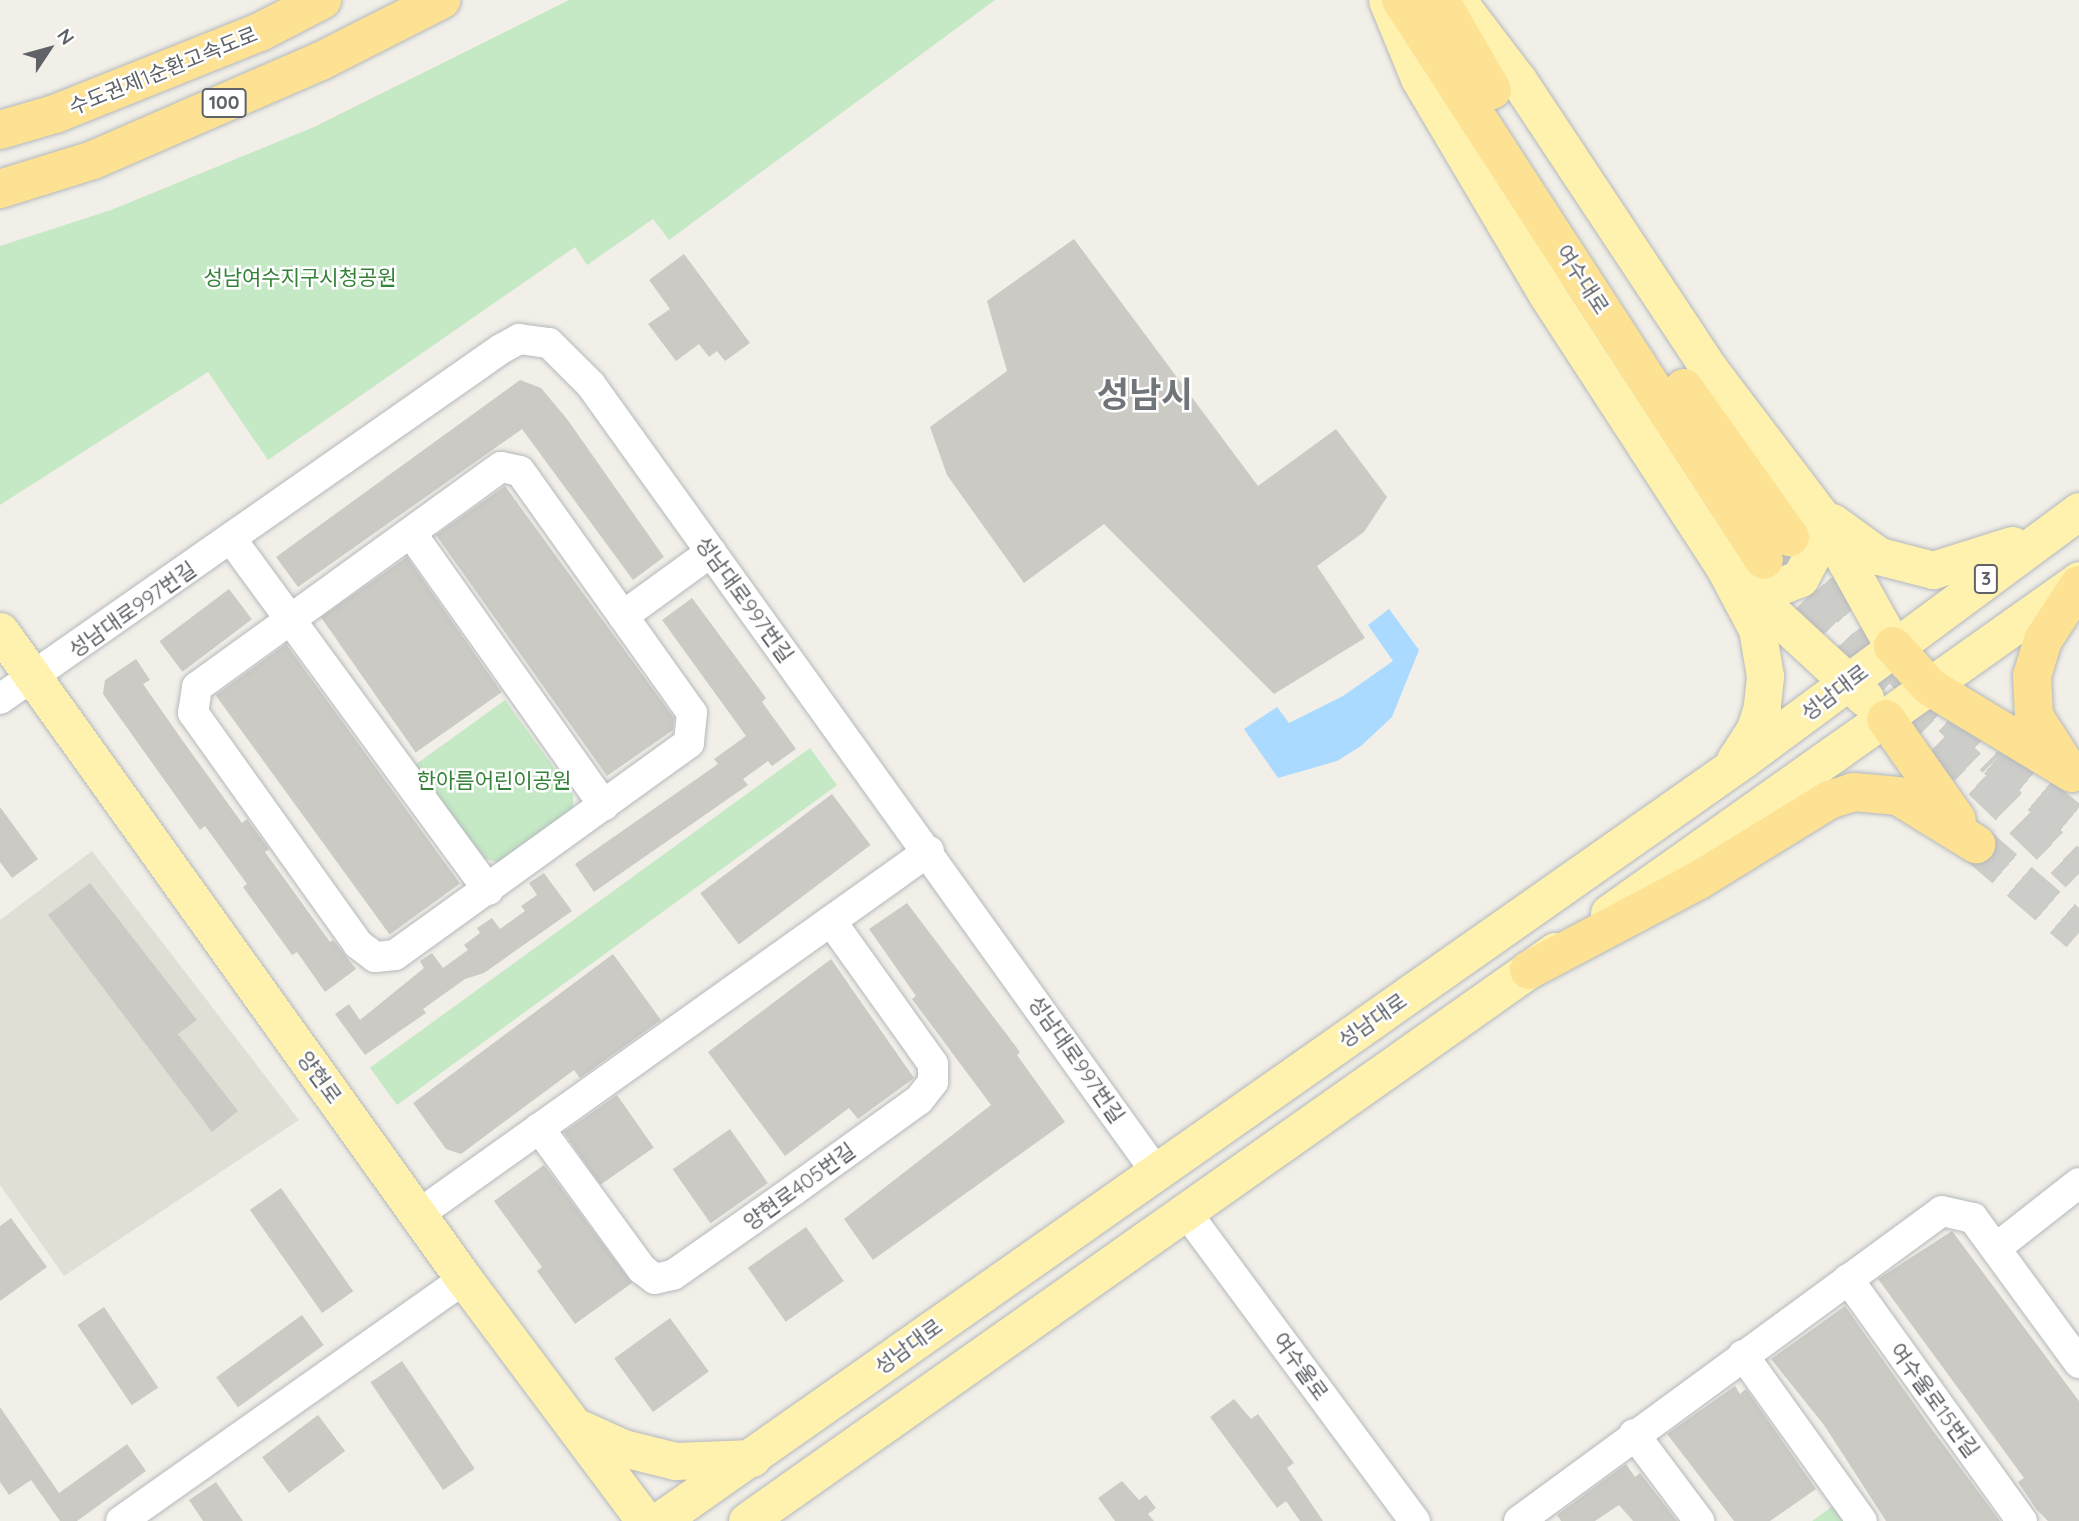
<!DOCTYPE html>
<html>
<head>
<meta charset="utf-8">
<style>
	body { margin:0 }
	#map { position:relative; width:2079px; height:1521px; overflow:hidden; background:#f1efe8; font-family:Quicksand,"Noto Sans KR",sans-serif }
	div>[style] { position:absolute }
	.education>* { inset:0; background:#e1ded6 }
	.green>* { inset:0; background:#c5e8c5; transform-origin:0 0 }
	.water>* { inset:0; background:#aadaff }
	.building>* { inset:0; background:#cccac5; transform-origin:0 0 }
	.highway-tunnel>* { height:38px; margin-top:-19px; transform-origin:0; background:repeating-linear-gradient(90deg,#ccccc8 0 38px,transparent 0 57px) }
	.roads { filter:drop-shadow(0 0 2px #b5b8bc) drop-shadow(0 0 2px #b5b8bc) }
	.minor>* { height:30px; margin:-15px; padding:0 15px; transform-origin:15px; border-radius:15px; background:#fff }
	.major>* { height:37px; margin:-18.5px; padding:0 18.5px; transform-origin:18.5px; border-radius:18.5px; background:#fff2af }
	.highway>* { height:38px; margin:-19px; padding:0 19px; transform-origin:19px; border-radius:19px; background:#fde293 }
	span { translate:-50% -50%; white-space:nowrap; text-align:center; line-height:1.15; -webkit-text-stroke:5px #fff; paint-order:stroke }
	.shield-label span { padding:2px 5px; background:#fff; border:2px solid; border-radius:5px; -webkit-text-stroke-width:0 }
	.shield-label { font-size:19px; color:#5f6368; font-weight:700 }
	.street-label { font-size:21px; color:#5f6368 }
	.park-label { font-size:21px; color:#348238 }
	.town-label { font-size:35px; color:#70757a; font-weight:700 }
	.north { position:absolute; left:14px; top:14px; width:70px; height:70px; -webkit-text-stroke:5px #fff; paint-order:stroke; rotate:54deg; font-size:19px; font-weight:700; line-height:28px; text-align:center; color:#5f6368 }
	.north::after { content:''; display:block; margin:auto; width:24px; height:32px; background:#5f6368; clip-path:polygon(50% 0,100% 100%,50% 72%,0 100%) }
</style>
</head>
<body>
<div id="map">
	<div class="education">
		<i style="clip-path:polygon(92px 851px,299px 1120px,64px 1276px,0 1185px,0 920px)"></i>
	</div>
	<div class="green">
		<i style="clip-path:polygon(569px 0,995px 0,669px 240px,653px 219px,587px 265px,575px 247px,268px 460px,208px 372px,0 505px,0 246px,111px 210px,314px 127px)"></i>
		<i style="clip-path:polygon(505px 700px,573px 794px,573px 812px,500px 863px,483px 858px,415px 765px)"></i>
		<i style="left:810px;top:748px;width:46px;height:544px;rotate:54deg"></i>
		<i style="clip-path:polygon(1837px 1503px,1849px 1521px,1812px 1521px)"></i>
	</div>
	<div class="water">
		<i style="clip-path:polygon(1389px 609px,1419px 650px,1392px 717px,1361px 746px,1337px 761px,1278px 778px,1244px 729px,1277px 707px,1289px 723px,1343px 696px,1393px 661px,1368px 625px)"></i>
	</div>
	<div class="building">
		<i style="clip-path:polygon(1074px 239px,1258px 486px,1336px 429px,1387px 497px,1364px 532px,1317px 566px,1365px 638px,1274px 694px,1104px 524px,1024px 583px,947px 475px,930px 427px,1007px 371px,987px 301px)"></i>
		<i style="clip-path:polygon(684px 254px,750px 343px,725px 361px,717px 351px,709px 357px,699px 344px,676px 361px,648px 324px,670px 309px,649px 280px)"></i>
		<i style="clip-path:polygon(520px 380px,541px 388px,567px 419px,664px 557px,633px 580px,522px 429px,298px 587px,276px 557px)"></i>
		<i style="clip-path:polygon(505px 486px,674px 718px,673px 730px,607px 776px,436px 535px)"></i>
		<i style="left:407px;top:557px;width:165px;height:105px;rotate:55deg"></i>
		<i style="left:229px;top:589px;width:38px;height:87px;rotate:53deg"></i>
		<i style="clip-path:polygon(692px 598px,766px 698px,762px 702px,796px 749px,772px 766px,768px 761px,743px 779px,748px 785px,594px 892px,575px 864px,718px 764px,714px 759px,746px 736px,662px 620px)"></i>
		<i style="left:286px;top:644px;width:296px;height:87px;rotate:54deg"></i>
		<i style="clip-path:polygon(136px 659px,150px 680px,143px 684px,180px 737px,242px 823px,247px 819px,257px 833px,269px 849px,265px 852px,330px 942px,333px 940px,356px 969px,325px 992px,297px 952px,292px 955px,243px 887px,247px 884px,205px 826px,200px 830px,103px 694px,105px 680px)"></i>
		<i style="left:832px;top:794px;width:64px;height:165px;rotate:53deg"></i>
		<i style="clip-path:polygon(0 807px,38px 859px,12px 878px,0 862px)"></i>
		<i style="clip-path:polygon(544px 873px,572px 911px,484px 973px,465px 979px,423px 1009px,426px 1013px,365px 1055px,335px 1014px,349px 1004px,360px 1020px,424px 968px,420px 961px,432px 953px,443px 968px,468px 950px,464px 945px,480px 933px,477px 928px,492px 918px,500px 929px,525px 911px,521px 906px,537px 895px,529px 883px)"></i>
		<i style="clip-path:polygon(90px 883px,197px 1020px,178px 1034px,238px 1111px,212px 1132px,48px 915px)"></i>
		<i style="clip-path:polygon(907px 903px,1020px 1052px,1017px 1055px,1065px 1122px,873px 1260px,844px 1219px,991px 1105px,912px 999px,916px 996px,869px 929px)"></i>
		<i style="clip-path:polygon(613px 954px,661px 1020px,580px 1078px,574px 1070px,461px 1154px,446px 1149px,413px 1103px)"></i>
		<i style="clip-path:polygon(831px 959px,914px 1078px,858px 1119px,849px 1108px,785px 1156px,708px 1052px)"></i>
		<i style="left:617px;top:1095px;width:64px;height:65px;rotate:55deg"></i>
		<i style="left:730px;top:1129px;width:66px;height:70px;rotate:55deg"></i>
		<i style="clip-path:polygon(544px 1165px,632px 1283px,575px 1324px,537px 1271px,542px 1267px,494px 1201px)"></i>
		<i style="left:281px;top:1188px;width:126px;height:38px;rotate:55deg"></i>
		<i style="clip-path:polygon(11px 1218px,47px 1267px,0 1301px,0 1226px)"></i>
		<i style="left:806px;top:1227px;width:66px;height:71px;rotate:55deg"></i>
		<i style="clip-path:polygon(1952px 1231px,2079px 1401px,2079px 1521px,2048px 1521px,2037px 1510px,2018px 1482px,2024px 1478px,1878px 1279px)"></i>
		<i style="clip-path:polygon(1845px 1306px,1931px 1428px,2000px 1521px,1886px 1521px,1824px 1425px,1771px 1359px)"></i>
		<i style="left:104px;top:1307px;width:97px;height:32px;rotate:56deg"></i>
		<i style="left:302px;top:1315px;width:37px;height:106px;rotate:54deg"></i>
		<i style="left:670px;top:1318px;width:66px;height:69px;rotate:54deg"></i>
		<i style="left:402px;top:1361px;width:130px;height:38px;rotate:56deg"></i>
		<i style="clip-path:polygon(1735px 1386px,1740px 1394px,1746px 1389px,1816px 1489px,1770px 1521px,1734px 1521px,1667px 1434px)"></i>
		<i style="clip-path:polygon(1234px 1399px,1251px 1419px,1258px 1414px,1294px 1463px,1287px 1468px,1323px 1521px,1300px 1521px,1286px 1501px,1277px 1508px,1210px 1417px)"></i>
		<i style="clip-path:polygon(0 1407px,59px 1493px,127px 1444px,146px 1471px,77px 1521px,60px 1521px,31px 1480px,9px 1495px,0 1482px)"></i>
		<i style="left:318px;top:1415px;width:45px;height:70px;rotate:53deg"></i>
		<i style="clip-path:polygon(1626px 1464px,1635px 1477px,1640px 1473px,1677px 1521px,1633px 1521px,1619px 1505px,1595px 1521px,1561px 1521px,1557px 1515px)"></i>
		<i style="clip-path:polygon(1122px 1481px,1139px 1500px,1146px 1495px,1156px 1508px,1148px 1514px,1154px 1521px,1115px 1521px,1098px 1498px)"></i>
		<i style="clip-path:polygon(216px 1482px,243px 1521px,203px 1521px,189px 1500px)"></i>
	</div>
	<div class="highway-tunnel">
		<i style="left:1790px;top:538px;width:184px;rotate:49.4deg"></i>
		<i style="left:1910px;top:678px;width:118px;rotate:43.3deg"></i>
		<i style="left:1996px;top:759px;width:108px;rotate:39.7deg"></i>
		<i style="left:1764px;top:560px;width:139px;rotate:47.3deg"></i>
		<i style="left:1858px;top:662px;width:306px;rotate:43.8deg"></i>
		<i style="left:1976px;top:844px;width:136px;rotate:40.8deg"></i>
	</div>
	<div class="roads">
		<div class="minor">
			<i style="left:501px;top:467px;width:19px;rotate:12deg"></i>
			<i style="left:520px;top:471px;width:297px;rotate:54.6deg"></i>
			<i style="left:692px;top:713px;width:30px;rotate:96deg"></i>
			<i style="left:689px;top:743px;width:362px;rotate:144.2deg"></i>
			<i style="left:395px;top:955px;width:20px;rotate:174deg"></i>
			<i style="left:375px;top:957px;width:21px;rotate:-143deg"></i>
			<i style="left:358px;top:944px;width:284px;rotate:-125.5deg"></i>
			<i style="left:193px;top:713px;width:26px;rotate:-81deg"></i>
			<i style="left:197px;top:687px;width:375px;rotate:-35.9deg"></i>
			<i style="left:411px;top:533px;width:334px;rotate:54.7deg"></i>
			<i style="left:232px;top:540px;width:434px;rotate:53.8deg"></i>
			<i style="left:623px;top:616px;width:109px;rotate:-36deg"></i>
			<i style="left:0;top:699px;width:611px;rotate:-34.94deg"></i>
			<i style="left:501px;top:349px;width:21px;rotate:-29deg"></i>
			<i style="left:519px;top:339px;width:30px;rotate:8deg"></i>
			<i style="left:549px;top:343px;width:59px;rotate:45deg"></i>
			<i style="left:591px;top:385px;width:969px;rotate:54.32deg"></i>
			<i style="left:539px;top:1128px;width:175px;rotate:53.9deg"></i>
			<i style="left:642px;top:1269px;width:16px;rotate:38deg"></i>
			<i style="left:655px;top:1279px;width:18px;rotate:-13deg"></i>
			<i style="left:673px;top:1275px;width:148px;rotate:-35.1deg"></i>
			<i style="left:794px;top:1190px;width:154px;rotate:-35.8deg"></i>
			<i style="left:919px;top:1100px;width:23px;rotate:-52deg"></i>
			<i style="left:933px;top:1082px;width:18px;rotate:-90deg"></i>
			<i style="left:933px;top:1064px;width:176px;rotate:-125.5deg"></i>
			<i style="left:1186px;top:1212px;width:385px;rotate:53.5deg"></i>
			<i style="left:419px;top:1214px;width:626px;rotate:-35.44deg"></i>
			<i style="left:1996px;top:1248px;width:105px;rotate:-38.1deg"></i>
			<i style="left:1848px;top:1279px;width:298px;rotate:54.3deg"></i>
			<i style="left:1743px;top:1355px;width:204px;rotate:54.4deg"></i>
			<i style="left:1634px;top:1434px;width:109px;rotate:53.2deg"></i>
			<i style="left:121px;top:1521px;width:420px;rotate:-35.2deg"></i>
			<i style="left:1519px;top:1521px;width:524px;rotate:-36.24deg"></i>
			<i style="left:1942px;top:1211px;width:32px;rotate:13deg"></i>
			<i style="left:1973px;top:1218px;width:180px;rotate:53.8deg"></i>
		</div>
		<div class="major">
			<i style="left:1387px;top:0;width:84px;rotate:67.7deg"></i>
			<i style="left:1419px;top:78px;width:253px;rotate:59.4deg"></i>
			<i style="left:1548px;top:296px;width:323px;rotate:57deg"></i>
			<i style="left:1724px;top:567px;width:70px;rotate:62deg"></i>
			<i style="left:1757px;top:629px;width:48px;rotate:80.3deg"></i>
			<i style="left:1765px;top:676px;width:31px;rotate:96deg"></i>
			<i style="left:1762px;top:707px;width:23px;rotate:108deg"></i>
			<i style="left:1755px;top:729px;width:37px;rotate:123deg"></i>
			<i style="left:1457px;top:0;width:101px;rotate:52.7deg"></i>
			<i style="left:1518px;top:80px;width:348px;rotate:56.5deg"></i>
			<i style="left:1710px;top:370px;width:182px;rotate:52.8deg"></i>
			<i style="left:1820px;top:515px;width:150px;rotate:60.9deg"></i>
			<i style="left:1832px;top:522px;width:58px;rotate:35.9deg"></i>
			<i style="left:1879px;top:556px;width:56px;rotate:14.5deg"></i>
			<i style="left:1933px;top:570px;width:83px;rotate:-17.6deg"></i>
			<i style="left:1736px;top:575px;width:39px;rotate:21deg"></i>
			<i style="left:1772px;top:589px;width:30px;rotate:-21deg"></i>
			<i style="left:1800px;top:578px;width:32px;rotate:-62deg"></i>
			<i style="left:1815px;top:550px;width:45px;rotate:-97.6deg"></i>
			<i style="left:1746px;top:588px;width:162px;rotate:42.7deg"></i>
			<i style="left:0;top:631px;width:797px;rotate:54.4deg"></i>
			<i style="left:464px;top:1279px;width:302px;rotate:53.2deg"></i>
			<i style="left:1609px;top:913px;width:576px;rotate:-35.32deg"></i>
			<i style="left:577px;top:1427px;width:51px;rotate:24.5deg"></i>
			<i style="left:623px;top:1448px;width:54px;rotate:14deg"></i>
			<i style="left:675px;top:1461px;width:77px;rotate:-2.2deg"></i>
			<i style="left:659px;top:1521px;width:1326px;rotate:-35.08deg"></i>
			<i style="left:1744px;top:759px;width:417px;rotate:-36.5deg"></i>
			<i style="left:747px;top:1521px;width:989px;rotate:-35.2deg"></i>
		</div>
		<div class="highway">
			<i style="left:1401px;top:0;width:667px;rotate:57.05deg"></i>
			<i style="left:1440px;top:0;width:104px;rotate:60deg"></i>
			<i style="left:0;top:130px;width:57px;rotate:-16.2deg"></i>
			<i style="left:55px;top:114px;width:221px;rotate:-21.8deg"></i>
			<i style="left:260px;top:32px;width:70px;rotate:-27.3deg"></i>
			<i style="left:0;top:189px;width:97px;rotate:-17.3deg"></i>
			<i style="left:93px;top:160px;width:249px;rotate:-23.5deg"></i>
			<i style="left:321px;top:61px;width:135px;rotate:-26.9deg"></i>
			<i style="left:1684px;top:388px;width:183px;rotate:54.6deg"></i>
			<i style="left:1893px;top:646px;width:55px;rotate:47.9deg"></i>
			<i style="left:1930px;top:687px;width:166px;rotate:31.2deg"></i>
			<i style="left:1886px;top:719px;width:123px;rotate:54.9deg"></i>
			<i style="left:2064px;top:763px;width:56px;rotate:-122.6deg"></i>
			<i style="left:2034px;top:716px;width:40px;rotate:-92.9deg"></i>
			<i style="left:2032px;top:676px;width:38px;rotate:-73deg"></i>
			<i style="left:2043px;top:640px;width:66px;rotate:-56.8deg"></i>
			<i style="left:1529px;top:970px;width:192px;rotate:-27.9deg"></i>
			<i style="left:1699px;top:880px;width:153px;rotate:-31.6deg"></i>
			<i style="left:1829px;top:800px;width:26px;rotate:-18deg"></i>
			<i style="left:1854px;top:792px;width:44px;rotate:5.2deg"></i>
			<i style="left:1898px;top:796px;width:92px;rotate:31.6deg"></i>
		</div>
	</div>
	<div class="shield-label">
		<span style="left:224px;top:103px">100</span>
		<span style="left:1986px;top:579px">3</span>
	</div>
	<div class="street-label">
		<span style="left:163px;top:70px;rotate:-22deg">수도권제1순환고속도로</span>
		<span style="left:1583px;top:279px;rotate:57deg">여수대로</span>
		<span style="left:745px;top:599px;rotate:54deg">성남대로997번길</span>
		<span style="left:132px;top:609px;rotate:-35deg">성남대로997번길</span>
		<span style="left:1834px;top:692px;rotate:-37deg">성남대로</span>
		<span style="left:1372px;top:1020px;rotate:-35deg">성남대로</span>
		<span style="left:1077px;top:1059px;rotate:55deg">성남대로997번길</span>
		<span style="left:320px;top:1077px;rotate:54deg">양현로</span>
		<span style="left:799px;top:1186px;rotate:-36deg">양현로405번길</span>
		<span style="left:908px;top:1346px;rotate:-36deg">성남대로</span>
		<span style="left:1301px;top:1366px;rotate:54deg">여수울로</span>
		<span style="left:1935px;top:1400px;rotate:54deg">여수울로15번길</span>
	</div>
	<div class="park-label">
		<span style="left:300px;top:277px">성남여수지구시청공원</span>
		<span style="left:494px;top:780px">한아름어린이공원</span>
	</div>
	<div class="town-label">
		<span style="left:1145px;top:394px">성남시</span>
	</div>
	<div class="north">N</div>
</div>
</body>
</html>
